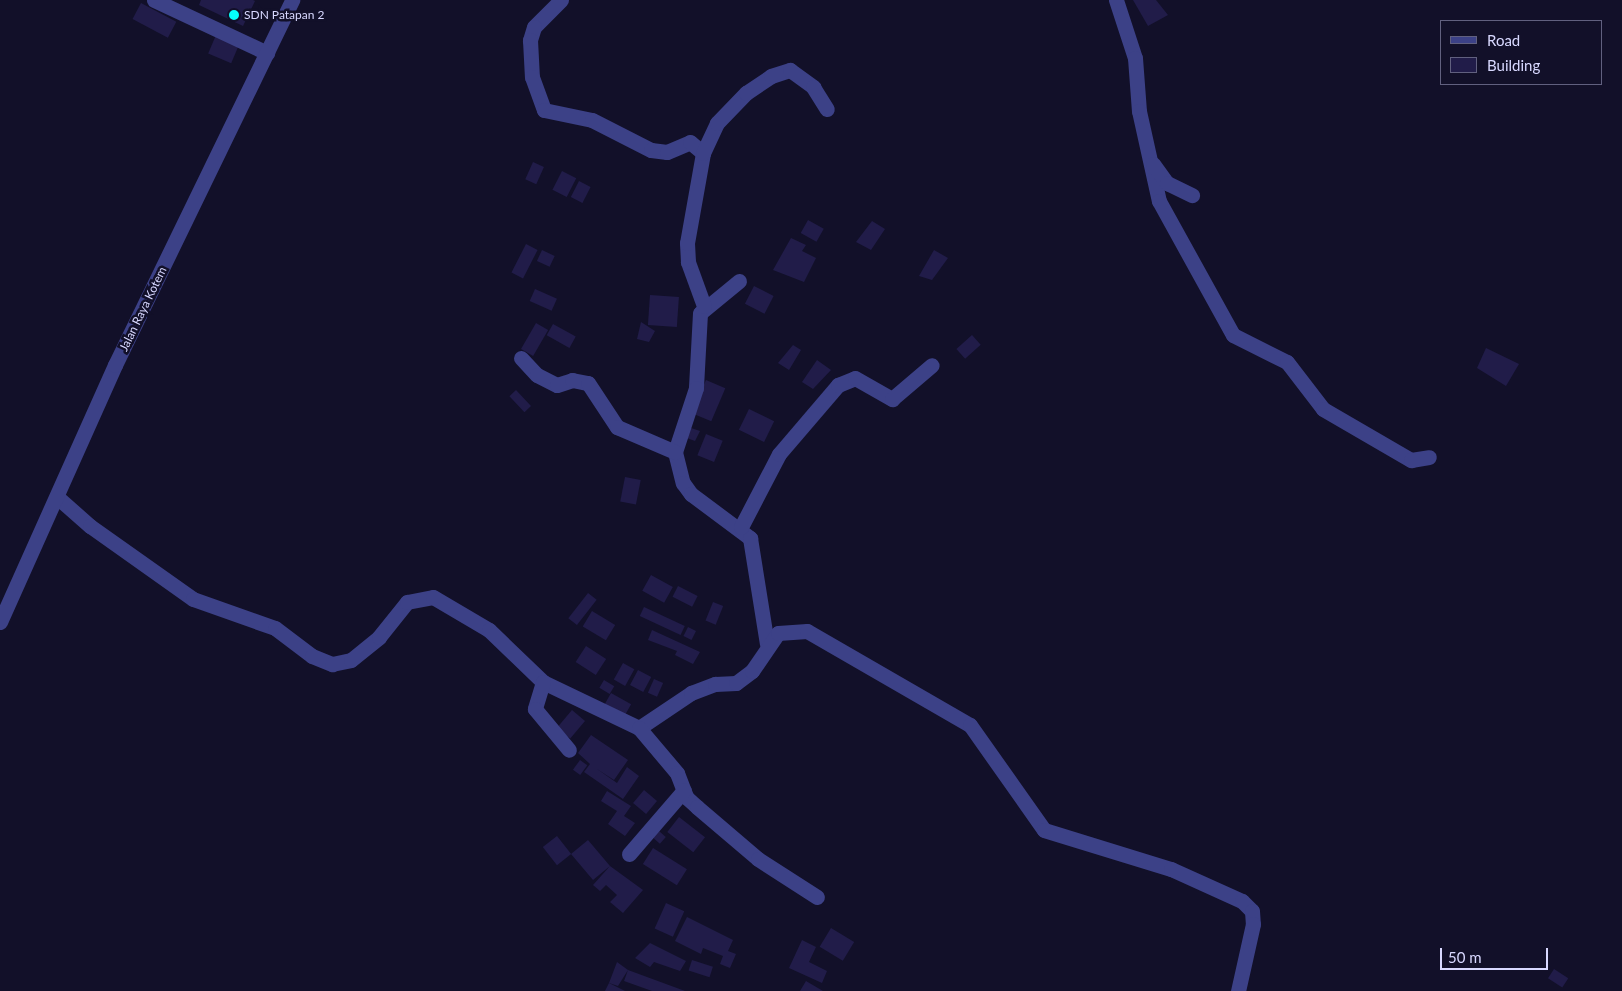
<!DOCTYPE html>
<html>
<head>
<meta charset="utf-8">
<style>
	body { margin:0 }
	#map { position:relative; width:1622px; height:991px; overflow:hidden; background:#121029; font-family:Lato,sans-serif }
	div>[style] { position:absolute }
	.building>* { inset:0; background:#211c49; transform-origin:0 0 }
	.minor>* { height:15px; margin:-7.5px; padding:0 7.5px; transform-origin:7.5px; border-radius:7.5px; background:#3c4187 }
	.dots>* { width:14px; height:14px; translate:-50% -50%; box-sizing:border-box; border:2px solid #121029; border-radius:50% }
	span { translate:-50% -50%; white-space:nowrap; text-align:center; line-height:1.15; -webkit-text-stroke:5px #121029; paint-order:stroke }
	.poi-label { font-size:12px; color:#d8d8ff }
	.left { translate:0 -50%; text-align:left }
	.street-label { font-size:12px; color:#d8d8ff }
	.legend { position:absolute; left:1440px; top:20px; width:162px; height:65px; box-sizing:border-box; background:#121029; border:1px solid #61607f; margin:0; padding:6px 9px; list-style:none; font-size:15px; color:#d8d8ff }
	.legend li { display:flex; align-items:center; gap:10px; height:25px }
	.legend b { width:25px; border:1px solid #61607f }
	.scale { position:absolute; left:1440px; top:948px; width:108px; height:22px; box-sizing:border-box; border:2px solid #d8d8ff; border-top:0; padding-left:6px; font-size:15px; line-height:18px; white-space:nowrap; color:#d8d8ff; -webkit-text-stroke:4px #121029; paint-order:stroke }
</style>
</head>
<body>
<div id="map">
	<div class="building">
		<i style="clip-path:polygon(201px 0,253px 0,255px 1px,243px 26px,199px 5px)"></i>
		<i style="clip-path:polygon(1133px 0,1156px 0,1168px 15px,1148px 26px)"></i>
		<i style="left:141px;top:3px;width:40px;height:18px;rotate:28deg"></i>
		<i style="left:216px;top:35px;width:25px;height:20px;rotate:23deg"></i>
		<i style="left:533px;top:162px;width:12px;height:19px;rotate:24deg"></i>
		<i style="left:562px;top:171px;width:16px;height:21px;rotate:27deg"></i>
		<i style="left:579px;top:181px;width:13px;height:18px;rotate:27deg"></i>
		<i style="left:808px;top:220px;width:18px;height:15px;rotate:29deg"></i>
		<i style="clip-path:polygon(872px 221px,885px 229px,871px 250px,856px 242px)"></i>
		<i style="clip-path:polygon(791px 238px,806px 245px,802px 251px,816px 258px,804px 282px,773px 270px)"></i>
		<i style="left:526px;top:244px;width:13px;height:32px;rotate:27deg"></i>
		<i style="left:542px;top:250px;width:14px;height:12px;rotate:25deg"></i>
		<i style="clip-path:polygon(934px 250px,948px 258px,932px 280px,919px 276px)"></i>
		<i style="left:754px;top:286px;width:22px;height:20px;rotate:27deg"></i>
		<i style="left:535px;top:289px;width:24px;height:13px;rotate:24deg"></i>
		<i style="left:650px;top:295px;width:29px;height:30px;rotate:4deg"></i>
		<i style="clip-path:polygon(641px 322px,655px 331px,649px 342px,637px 339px)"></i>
		<i style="left:536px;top:323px;width:14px;height:30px;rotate:30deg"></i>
		<i style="left:553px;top:324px;width:26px;height:13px;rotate:29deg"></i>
		<i style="left:972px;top:335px;width:13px;height:21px;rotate:48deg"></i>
		<i style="clip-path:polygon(793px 345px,801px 350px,789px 370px,778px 363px)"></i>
		<i style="clip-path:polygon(1486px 348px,1519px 364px,1506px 386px,1477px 368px)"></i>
		<i style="clip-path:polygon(817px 360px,831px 370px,813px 389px,802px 382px)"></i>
		<i style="left:706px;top:380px;width:21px;height:36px;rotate:23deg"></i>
		<i style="left:516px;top:390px;width:22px;height:9px;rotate:47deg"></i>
		<i style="left:749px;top:409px;width:28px;height:23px;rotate:26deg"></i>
		<i style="clip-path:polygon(688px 427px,700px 431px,695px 441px,684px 437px)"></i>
		<i style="left:706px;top:434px;width:18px;height:23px;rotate:22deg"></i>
		<i style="left:625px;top:477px;width:16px;height:25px;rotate:11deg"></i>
		<i style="left:651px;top:575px;width:25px;height:18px;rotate:29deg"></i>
		<i style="left:678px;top:586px;width:22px;height:12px;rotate:27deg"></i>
		<i style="left:588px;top:593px;width:11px;height:32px;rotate:38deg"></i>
		<i style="left:713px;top:602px;width:11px;height:20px;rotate:22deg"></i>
		<i style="left:644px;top:607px;width:45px;height:10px;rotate:25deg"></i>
		<i style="left:592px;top:611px;width:27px;height:18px;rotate:31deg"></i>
		<i style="left:688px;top:627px;width:9px;height:10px;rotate:27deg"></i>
		<i style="clip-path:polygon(652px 630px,700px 652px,693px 664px,675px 655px,677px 651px,648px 640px)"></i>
		<i style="left:586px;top:646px;width:24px;height:19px;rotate:33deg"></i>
		<i style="left:623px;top:663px;width:13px;height:19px;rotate:29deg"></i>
		<i style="left:638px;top:670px;width:15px;height:17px;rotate:28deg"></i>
		<i style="left:654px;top:679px;width:10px;height:15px;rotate:24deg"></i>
		<i style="left:604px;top:680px;width:12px;height:9px;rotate:31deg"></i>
		<i style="left:611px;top:693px;width:23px;height:15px;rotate:29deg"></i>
		<i style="left:572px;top:710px;width:17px;height:23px;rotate:40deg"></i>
		<i style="clip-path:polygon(591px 735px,628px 760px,614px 780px,597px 769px,617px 783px,627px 767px,639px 776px,623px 799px,584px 772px,590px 764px,578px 753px)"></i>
		<i style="left:580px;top:760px;width:9px;height:12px;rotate:36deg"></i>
		<i style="left:644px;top:790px;width:17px;height:17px;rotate:40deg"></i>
		<i style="clip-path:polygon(607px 791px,631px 806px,624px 816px,635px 823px,625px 836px,608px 824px,617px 811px,601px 801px)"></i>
		<i style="left:679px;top:817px;width:33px;height:19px;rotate:38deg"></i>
		<i style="left:659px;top:831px;width:9px;height:9px;rotate:41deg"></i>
		<i style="left:557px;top:836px;width:23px;height:18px;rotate:52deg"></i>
		<i style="clip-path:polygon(588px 840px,610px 866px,643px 890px,623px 913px,610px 902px,617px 895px,606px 885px,600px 891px,593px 885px,610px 866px,593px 880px,571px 854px)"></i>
		<i style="left:653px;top:848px;width:40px;height:19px;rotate:32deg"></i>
		<i style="left:666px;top:903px;width:20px;height:28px;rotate:24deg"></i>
		<i style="clip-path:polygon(687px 917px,733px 940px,728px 951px,736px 954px,730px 968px,720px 964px,723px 956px,703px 948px,701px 954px,675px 941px)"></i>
		<i style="left:831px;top:928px;width:27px;height:22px;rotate:31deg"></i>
		<i style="clip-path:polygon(802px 940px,816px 947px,809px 962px,827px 971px,822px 983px,789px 968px)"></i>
		<i style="clip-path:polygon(650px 943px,686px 961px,680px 971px,654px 962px,650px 967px,635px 958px)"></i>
		<i style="left:692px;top:960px;width:22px;height:11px;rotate:18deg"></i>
		<i style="clip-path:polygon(617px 962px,628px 970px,685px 991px,652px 991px,624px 981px,628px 970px,618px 986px,609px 983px)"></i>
		<i style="left:1554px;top:969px;width:17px;height:11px;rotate:33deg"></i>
		<i style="clip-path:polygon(806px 981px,823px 991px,800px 991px)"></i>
		<i style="clip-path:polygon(609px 983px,625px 991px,605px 991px)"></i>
	</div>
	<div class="minor">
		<i style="left:154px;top:0;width:125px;rotate:25.1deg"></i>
		<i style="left:561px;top:0;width:38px;rotate:135deg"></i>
		<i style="left:534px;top:27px;width:14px;rotate:107deg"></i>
		<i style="left:530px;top:40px;width:37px;rotate:87deg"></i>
		<i style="left:532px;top:77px;width:35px;rotate:70deg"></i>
		<i style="left:544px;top:110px;width:49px;rotate:11.8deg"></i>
		<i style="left:592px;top:120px;width:66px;rotate:27deg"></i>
		<i style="left:651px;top:150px;width:16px;rotate:7deg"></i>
		<i style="left:667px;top:152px;width:25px;rotate:-23deg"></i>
		<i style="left:690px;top:142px;width:17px;rotate:40deg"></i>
		<i style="left:1116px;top:0;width:61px;rotate:71.9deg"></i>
		<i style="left:1135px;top:58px;width:53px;rotate:85.7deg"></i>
		<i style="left:1139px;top:111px;width:92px;rotate:77.5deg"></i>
		<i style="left:1159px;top:201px;width:153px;rotate:61.1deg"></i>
		<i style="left:1233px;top:335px;width:60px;rotate:26.6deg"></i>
		<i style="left:1287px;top:362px;width:59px;rotate:52.5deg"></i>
		<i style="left:1323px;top:409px;width:102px;rotate:30.1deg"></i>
		<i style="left:1411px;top:460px;width:18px;rotate:-9deg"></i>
		<i style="left:1153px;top:164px;width:24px;rotate:54deg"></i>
		<i style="left:1167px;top:183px;width:28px;rotate:26deg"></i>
		<i style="left:739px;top:281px;width:50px;rotate:140.6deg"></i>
		<i style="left:700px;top:313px;width:75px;rotate:93.1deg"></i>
		<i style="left:696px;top:388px;width:67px;rotate:108.2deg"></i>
		<i style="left:675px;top:452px;width:32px;rotate:76deg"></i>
		<i style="left:683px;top:483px;width:14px;rotate:54deg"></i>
		<i style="left:691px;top:494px;width:74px;rotate:36.7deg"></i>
		<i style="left:750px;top:538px;width:107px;rotate:80.9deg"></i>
		<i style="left:704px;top:306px;width:47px;rotate:-110deg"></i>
		<i style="left:688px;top:262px;width:19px;rotate:-93deg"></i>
		<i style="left:687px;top:243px;width:91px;rotate:-79.9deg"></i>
		<i style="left:703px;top:153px;width:33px;rotate:-65deg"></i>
		<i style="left:717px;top:123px;width:42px;rotate:-46deg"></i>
		<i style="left:746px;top:93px;width:30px;rotate:-34deg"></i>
		<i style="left:771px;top:76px;width:20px;rotate:-18deg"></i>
		<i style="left:790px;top:70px;width:29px;rotate:36deg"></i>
		<i style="left:813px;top:87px;width:26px;rotate:58deg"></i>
		<i style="left:521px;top:358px;width:23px;rotate:47deg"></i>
		<i style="left:537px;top:375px;width:22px;rotate:27deg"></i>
		<i style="left:557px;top:385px;width:16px;rotate:-18deg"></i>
		<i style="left:572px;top:380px;width:16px;rotate:11deg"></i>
		<i style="left:588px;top:383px;width:53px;rotate:56.6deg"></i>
		<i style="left:617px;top:427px;width:63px;rotate:23.3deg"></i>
		<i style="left:57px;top:497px;width:44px;rotate:41.3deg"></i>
		<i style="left:90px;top:526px;width:126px;rotate:35.3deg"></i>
		<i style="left:193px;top:599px;width:87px;rotate:19.5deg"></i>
		<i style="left:275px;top:628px;width:46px;rotate:37.1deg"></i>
		<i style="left:312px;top:656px;width:22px;rotate:22deg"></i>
		<i style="left:332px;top:664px;width:19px;rotate:-12deg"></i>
		<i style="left:351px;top:660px;width:36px;rotate:-39deg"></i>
		<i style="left:379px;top:637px;width:45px;rotate:-51.3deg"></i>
		<i style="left:407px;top:602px;width:26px;rotate:-11deg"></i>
		<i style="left:433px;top:597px;width:65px;rotate:30.5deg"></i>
		<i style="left:489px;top:630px;width:75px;rotate:43.9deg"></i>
		<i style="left:543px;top:682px;width:106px;rotate:25.6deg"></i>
		<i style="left:639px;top:728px;width:63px;rotate:-33.9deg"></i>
		<i style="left:691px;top:693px;width:26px;rotate:-21deg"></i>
		<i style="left:715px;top:684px;width:21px;rotate:-3deg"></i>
		<i style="left:736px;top:683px;width:20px;rotate:-37deg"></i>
		<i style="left:752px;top:671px;width:46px;rotate:-55.6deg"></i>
		<i style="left:778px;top:633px;width:29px;rotate:-4deg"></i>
		<i style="left:807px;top:631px;width:188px;rotate:30deg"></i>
		<i style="left:970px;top:725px;width:128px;rotate:54.8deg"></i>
		<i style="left:1044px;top:830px;width:133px;rotate:17.1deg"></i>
		<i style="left:1171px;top:869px;width:78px;rotate:24.3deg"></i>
		<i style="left:1242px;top:901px;width:14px;rotate:45deg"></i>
		<i style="left:1252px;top:911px;width:13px;rotate:86deg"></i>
		<i style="left:1253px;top:924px;width:69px;rotate:102.6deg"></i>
		<i style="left:741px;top:527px;width:82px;rotate:-62.5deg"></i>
		<i style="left:779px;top:454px;width:91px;rotate:-49.5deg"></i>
		<i style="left:838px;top:385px;width:18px;rotate:-22deg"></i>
		<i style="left:855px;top:378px;width:43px;rotate:29.6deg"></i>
		<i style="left:892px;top:399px;width:52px;rotate:-40.4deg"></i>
		<i style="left:0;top:622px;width:282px;rotate:-65.9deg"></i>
		<i style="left:115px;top:365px;width:406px;rotate:-64.1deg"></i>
		<i style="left:543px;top:682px;width:28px;rotate:107deg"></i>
		<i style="left:535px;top:709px;width:53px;rotate:50.3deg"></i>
		<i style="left:639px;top:728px;width:59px;rotate:49.8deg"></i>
		<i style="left:677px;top:773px;width:26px;rotate:69deg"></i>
		<i style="left:686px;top:797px;width:15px;rotate:42deg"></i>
		<i style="left:697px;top:807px;width:80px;rotate:40.4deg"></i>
		<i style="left:758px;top:859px;width:70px;rotate:32.8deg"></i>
		<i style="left:629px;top:854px;width:84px;rotate:-49.3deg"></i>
	</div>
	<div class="dots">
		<i style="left:234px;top:15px;background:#05fefb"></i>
	</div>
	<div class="poi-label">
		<span class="left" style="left:244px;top:15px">SDN Patapan 2</span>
	</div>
	<div class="street-label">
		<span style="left:143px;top:309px;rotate:-64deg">Jalan Raya Kotem</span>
	</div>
	<ul class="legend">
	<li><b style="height:6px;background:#3c4187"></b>Road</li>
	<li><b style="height:14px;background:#211c49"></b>Building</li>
	</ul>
	<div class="scale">50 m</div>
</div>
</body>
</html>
